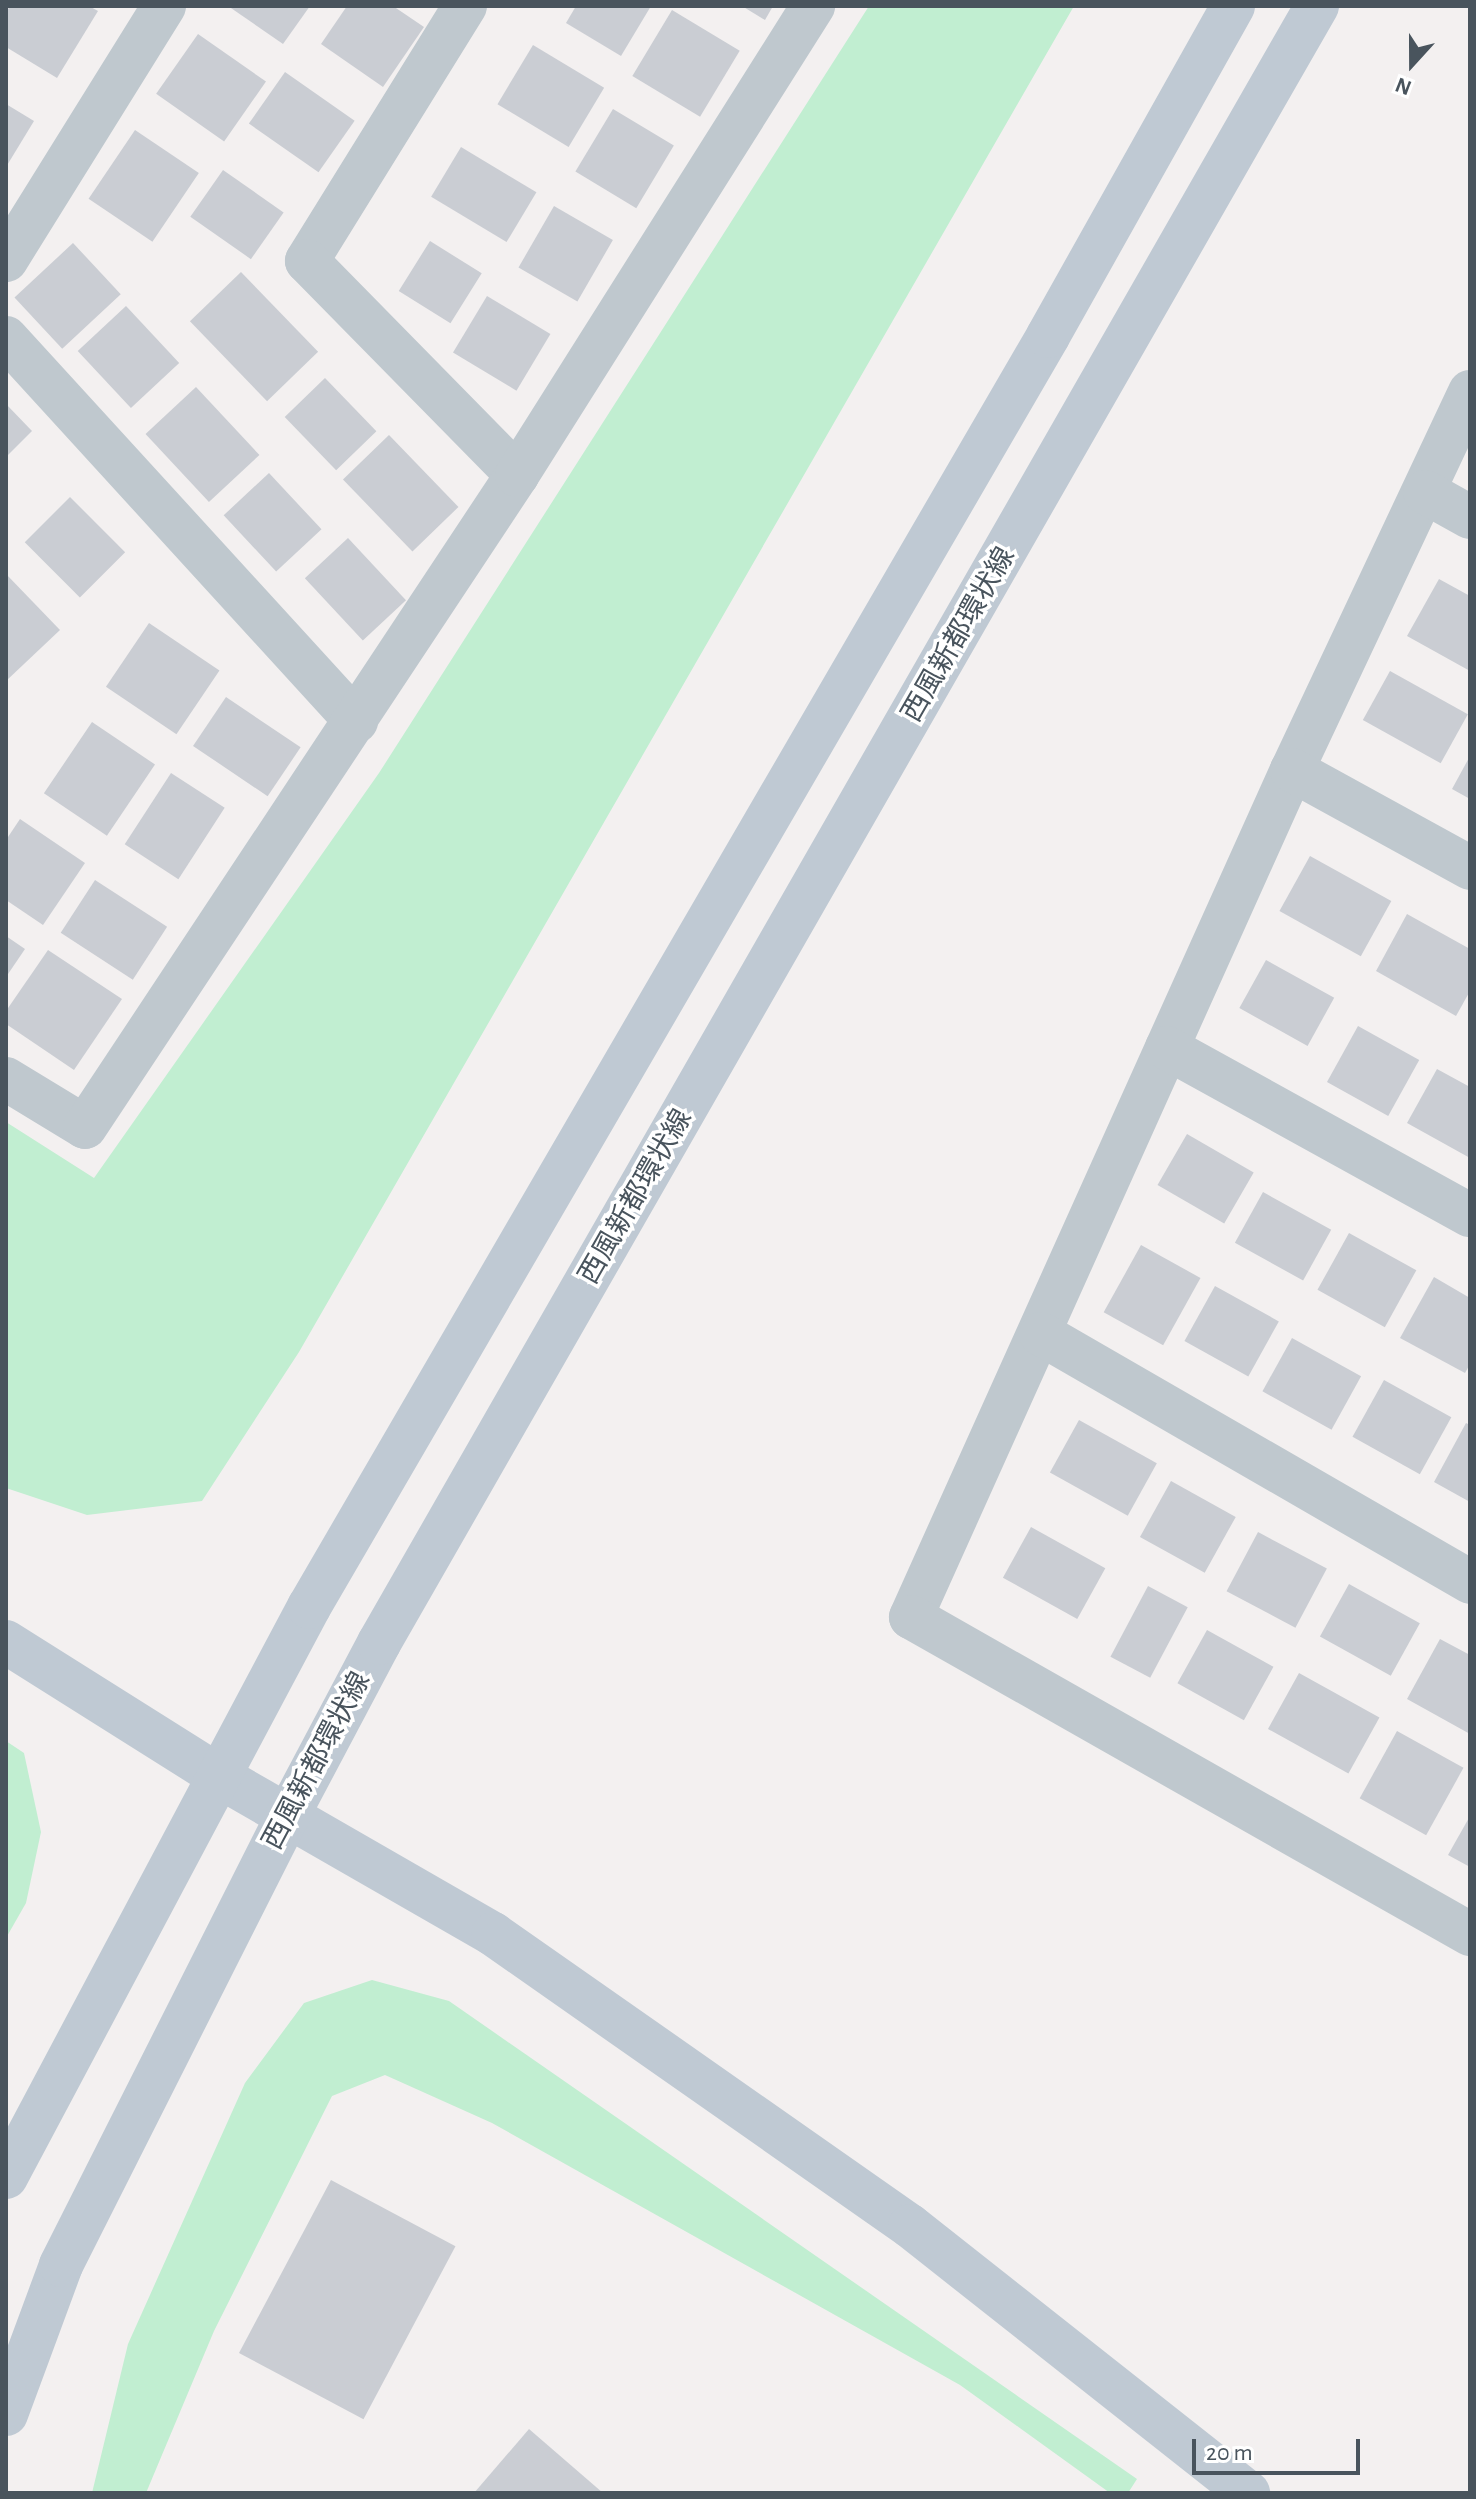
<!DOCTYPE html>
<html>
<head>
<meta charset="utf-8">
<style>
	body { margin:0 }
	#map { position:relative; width:1476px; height:2499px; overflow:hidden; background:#f3f0f0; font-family:"Alegreya Sans","Noto Sans JP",sans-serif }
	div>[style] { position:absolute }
	.green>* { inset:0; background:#c1eed1 }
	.building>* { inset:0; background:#cacdd3; transform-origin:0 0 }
	.street>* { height:44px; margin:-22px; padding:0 22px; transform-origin:22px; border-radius:22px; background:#bfc8ce }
	.secondary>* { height:44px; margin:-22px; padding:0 22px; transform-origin:22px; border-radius:22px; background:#bfc9d3 }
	span { translate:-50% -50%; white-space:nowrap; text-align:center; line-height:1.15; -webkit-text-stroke:7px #fff; paint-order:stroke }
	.street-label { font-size:28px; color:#49545d }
	.frame { position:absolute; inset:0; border:8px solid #49545d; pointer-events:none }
	.north { position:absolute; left:1372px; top:24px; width:80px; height:80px; -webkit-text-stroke:6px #fff; paint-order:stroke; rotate:201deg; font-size:22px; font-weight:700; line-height:32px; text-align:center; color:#49545d }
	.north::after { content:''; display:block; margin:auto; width:28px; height:36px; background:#49545d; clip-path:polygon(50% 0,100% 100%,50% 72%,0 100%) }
	.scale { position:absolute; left:1192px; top:2439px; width:168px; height:36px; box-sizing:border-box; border:4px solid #49545d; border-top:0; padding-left:10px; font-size:24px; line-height:28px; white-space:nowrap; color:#49545d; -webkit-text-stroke:6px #fff; paint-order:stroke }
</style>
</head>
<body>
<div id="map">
	<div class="green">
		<i style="clip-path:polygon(869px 6px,1074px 6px,299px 1352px,202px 1501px,87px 1515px,6px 1488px,6px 1122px,94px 1178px,379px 773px)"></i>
		<i style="clip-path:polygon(6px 1741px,24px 1753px,41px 1832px,26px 1903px,6px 1938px)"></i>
		<i style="clip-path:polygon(372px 1980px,449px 2001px,1137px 2479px,1128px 2493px,1110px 2493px,960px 2385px,492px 2123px,385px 2075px,332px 2096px,214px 2331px,146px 2493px,92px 2493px,128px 2344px,245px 2083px,304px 2003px)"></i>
	</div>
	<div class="building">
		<i style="clip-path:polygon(10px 6px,89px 6px,98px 11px,57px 78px,6px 47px,6px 12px)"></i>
		<i style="clip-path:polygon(228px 6px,310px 6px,283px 44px)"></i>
		<i style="clip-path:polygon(347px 6px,393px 6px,424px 27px,383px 87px,321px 44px)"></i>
		<i style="clip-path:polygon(576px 6px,651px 6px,621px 56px,566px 23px)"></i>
		<i style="clip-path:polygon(742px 6px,773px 6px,765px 20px)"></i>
		<i style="left:672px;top:10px;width:79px;height:77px;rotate:31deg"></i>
		<i style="left:198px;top:34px;width:83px;height:73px;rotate:35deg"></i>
		<i style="left:533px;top:45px;width:83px;height:69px;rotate:31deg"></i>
		<i style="left:285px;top:72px;width:85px;height:63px;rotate:35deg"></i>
		<i style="clip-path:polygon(6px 104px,34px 121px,6px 167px)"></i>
		<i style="left:613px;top:109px;width:71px;height:73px;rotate:31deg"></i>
		<i style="left:135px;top:130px;width:77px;height:83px;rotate:34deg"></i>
		<i style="left:461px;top:147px;width:88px;height:58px;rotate:31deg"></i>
		<i style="left:223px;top:170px;width:74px;height:57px;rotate:35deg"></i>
		<i style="left:554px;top:206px;width:68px;height:71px;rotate:30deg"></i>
		<i style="left:430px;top:241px;width:61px;height:59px;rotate:32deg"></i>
		<i style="left:73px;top:243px;width:70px;height:80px;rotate:47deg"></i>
		<i style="left:241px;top:272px;width:111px;height:71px;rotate:46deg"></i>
		<i style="left:487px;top:296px;width:74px;height:66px;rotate:31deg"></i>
		<i style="left:126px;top:306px;width:78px;height:66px;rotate:47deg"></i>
		<i style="left:325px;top:378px;width:74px;height:56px;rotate:46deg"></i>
		<i style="left:196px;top:387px;width:93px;height:69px;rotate:47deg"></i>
		<i style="clip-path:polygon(6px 404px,32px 431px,6px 457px)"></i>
		<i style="left:389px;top:435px;width:100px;height:64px;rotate:46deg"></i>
		<i style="left:269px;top:473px;width:77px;height:62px;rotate:47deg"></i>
		<i style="left:70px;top:497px;width:78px;height:64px;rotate:45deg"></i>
		<i style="left:348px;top:538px;width:85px;height:59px;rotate:47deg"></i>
		<i style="clip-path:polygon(6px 574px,60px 630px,6px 681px)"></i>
		<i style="clip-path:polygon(1439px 579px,1470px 596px,1470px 671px,1407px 636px)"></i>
		<i style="left:149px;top:623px;width:85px;height:77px;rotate:34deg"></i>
		<i style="left:1390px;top:671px;width:89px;height:56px;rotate:29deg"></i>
		<i style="left:226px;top:697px;width:90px;height:59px;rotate:34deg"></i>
		<i style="left:92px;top:722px;width:76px;height:86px;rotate:34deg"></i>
		<i style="clip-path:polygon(1470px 756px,1470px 799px,1452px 789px)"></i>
		<i style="left:171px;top:773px;width:64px;height:85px;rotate:33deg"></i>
		<i style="clip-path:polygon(20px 819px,85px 863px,43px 925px,6px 900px,6px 840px)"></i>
		<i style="left:1310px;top:856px;width:93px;height:63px;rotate:29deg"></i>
		<i style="left:95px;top:880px;width:86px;height:63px;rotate:33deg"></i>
		<i style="clip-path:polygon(1407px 914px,1470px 949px,1470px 991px,1456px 1016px,1376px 971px)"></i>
		<i style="clip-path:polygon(6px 936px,25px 949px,6px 977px)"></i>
		<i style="clip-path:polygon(48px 950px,122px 999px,74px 1070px,6px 1024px,6px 1011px)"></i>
		<i style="left:1266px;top:960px;width:78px;height:55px;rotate:29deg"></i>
		<i style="left:1358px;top:1026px;width:70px;height:64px;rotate:29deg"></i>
		<i style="clip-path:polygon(1437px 1069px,1470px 1087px,1470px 1158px,1407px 1123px)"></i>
		<i style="left:1187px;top:1134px;width:77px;height:59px;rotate:30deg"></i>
		<i style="left:1263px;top:1192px;width:78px;height:58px;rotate:29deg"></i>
		<i style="left:1349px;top:1233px;width:77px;height:65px;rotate:29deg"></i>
		<i style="left:1141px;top:1245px;width:68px;height:77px;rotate:29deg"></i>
		<i style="clip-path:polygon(1434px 1277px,1470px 1298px,1470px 1364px,1465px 1373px,1400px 1338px)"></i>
		<i style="left:1215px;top:1286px;width:73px;height:63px;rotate:29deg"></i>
		<i style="left:1292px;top:1338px;width:79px;height:61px;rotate:29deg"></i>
		<i style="left:1384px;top:1380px;width:77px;height:65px;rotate:29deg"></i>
		<i style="left:1079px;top:1420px;width:89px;height:60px;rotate:29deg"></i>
		<i style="clip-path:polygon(1466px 1423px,1470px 1425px,1470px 1502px,1434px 1482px)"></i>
		<i style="left:1171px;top:1481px;width:74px;height:64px;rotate:29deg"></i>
		<i style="left:1031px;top:1527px;width:85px;height:58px;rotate:29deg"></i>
		<i style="left:1258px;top:1532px;width:78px;height:67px;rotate:28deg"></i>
		<i style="left:1349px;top:1584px;width:81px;height:60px;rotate:29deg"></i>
		<i style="left:1148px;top:1586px;width:45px;height:80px;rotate:28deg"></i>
		<i style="left:1207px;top:1630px;width:76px;height:61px;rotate:29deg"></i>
		<i style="clip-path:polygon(1440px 1639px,1470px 1655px,1470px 1734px,1407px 1699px)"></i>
		<i style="left:1299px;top:1673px;width:92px;height:64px;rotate:29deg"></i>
		<i style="left:1397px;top:1731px;width:76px;height:77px;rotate:29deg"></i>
		<i style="clip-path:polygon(1470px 1816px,1470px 1867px,1448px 1855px)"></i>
		<i style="left:331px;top:2180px;width:141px;height:196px;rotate:28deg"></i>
		<i style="clip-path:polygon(529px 2429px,603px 2493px,474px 2493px)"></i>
	</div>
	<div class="street">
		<i style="left:465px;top:6px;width:300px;rotate:121.8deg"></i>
		<i style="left:307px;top:261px;width:300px;rotate:45.5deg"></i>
		<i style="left:6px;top:260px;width:299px;rotate:-58.1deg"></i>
		<i style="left:6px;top:338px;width:519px;rotate:47.58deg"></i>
		<i style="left:1470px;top:392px;width:418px;rotate:115.2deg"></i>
		<i style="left:1292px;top:770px;width:929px;rotate:114.22deg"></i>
		<i style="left:911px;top:1617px;width:643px;rotate:29.56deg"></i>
		<i style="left:1425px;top:492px;width:51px;rotate:29.1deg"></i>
		<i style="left:1292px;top:770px;width:203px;rotate:28.8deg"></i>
		<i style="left:1167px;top:1048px;width:346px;rotate:28.9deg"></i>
		<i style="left:6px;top:1079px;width:92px;rotate:31.3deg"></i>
		<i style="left:85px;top:1127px;width:782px;rotate:-56.47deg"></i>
		<i style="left:517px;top:475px;width:555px;rotate:-57.74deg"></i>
		<i style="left:1041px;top:1334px;width:496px;rotate:30deg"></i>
	</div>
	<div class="secondary">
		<i style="left:6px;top:1642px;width:253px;rotate:32.2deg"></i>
		<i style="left:220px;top:1777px;width:315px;rotate:29.9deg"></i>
		<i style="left:493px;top:1934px;width:509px;rotate:35deg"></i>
		<i style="left:910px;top:2226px;width:431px;rotate:38.3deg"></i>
		<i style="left:6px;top:2177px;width:646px;rotate:-62.01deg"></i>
		<i style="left:309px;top:1607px;width:1470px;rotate:-59.82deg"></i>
		<i style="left:1048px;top:336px;width:378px;rotate:-60.7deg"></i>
		<i style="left:6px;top:2414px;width:159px;rotate:-69.7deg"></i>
		<i style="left:61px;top:2265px;width:504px;rotate:-63.23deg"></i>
		<i style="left:288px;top:1815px;width:195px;rotate:-62.1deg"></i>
		<i style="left:379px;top:1643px;width:1887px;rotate:-60.19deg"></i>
	</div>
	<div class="street-label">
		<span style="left:959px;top:635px;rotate:-60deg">西風新都環状線</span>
		<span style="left:636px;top:1197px;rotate:-60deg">西風新都環状線</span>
		<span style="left:317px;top:1761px;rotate:-62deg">西風新都環状線</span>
	</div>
	<div class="frame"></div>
	<div class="north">N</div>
	<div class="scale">20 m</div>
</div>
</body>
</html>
